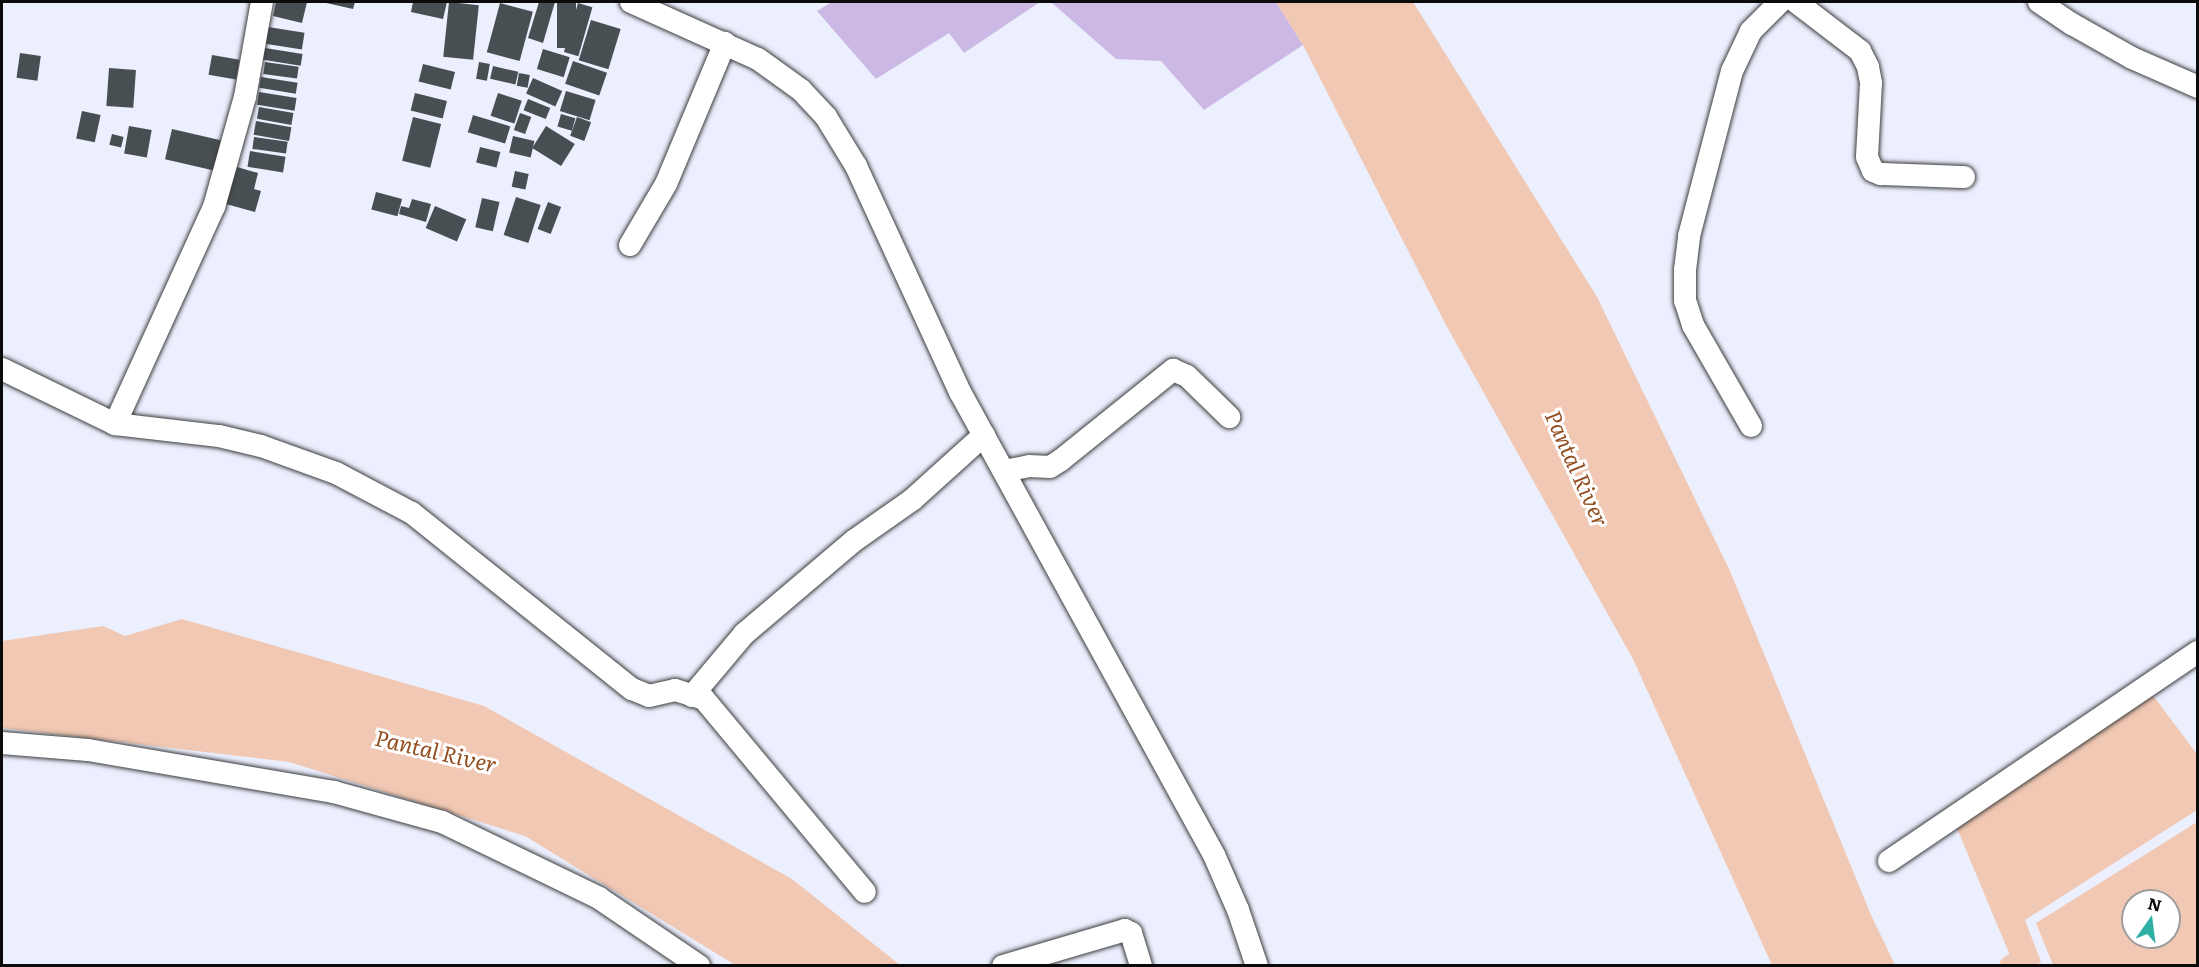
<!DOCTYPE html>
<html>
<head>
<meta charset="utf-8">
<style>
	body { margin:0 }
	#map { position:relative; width:2199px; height:967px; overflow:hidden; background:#ebeffe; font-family:Literata,serif }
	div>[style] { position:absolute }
	.green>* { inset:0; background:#ccb8e5 }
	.water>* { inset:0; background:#f1c8b3 }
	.canal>* { height:21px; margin:-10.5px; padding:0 10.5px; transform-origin:10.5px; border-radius:10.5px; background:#f1c8b3 }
	.building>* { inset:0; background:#484f53; transform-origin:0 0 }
	.roads { filter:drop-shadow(0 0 2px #3e3e3e) drop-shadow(0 0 2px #3e3e3e) }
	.street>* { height:22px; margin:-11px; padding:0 11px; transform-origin:11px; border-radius:11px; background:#fff }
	span { translate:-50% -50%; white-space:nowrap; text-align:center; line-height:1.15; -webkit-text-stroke:6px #fff; paint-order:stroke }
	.water-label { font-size:22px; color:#934d1f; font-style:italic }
	.frame { position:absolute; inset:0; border:3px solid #0b0b0b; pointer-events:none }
	.north { position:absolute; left:2121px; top:889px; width:60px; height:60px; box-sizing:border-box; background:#fff; border:2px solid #9d9d9d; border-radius:50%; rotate:14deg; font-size:16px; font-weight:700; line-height:24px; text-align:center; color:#0b0b0b }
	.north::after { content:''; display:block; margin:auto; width:21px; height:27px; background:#2eb0a5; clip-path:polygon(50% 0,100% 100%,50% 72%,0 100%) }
</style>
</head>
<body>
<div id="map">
	<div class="green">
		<i style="clip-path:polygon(832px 2px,1040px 2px,964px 53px,949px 33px,876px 79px,817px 11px)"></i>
		<i style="clip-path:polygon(1051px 2px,1276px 2px,1303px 45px,1204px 110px,1161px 61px,1116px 59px)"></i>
	</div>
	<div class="water">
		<i style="clip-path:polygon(1276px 2px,1413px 2px,1415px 5px,1597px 297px,1730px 571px,1871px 915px,1895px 965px,1772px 965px,1633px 659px,1447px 327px,1303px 45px)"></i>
		<i style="clip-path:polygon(182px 619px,484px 706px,792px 879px,900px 965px,735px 965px,525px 836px,289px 762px,2px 728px,2px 641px,103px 626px,125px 636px)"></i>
		<i style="clip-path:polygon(2149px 690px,2197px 754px,2197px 810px,2025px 920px,2041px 962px,2035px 965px,2014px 965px,1956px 826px)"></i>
		<i style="clip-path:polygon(evenodd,2197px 822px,2197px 965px,2053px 965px,2036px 923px,2197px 822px,2133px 901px,2169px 901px,2169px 937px,2133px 937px,2133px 901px)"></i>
	</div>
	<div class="canal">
		<i style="left:2009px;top:966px;width:5px;rotate:-37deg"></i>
	</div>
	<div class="building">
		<i style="clip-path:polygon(276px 2px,307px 2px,302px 23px,273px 16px)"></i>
		<i style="clip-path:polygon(322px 2px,355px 2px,353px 9px)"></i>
		<i style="clip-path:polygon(413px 2px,447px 2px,443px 19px,411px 12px)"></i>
		<i style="left:449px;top:2px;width:30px;height:55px;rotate:6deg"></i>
		<i style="clip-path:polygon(539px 2px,555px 2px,543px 43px,528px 38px)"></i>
		<i style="left:557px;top:2px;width:19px;height:46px"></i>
		<i style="left:500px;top:3px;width:34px;height:51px;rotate:15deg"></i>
		<i style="left:578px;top:3px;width:15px;height:51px;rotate:16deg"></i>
		<i style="left:591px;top:20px;width:31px;height:42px;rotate:17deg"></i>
		<i style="left:268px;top:27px;width:37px;height:17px;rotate:9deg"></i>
		<i style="left:265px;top:48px;width:38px;height:12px;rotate:9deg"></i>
		<i style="left:543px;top:49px;width:28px;height:21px;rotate:17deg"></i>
		<i style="left:20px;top:53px;width:21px;height:25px;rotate:8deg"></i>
		<i style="left:212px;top:55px;width:28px;height:20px;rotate:10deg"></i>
		<i style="left:573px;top:61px;width:36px;height:24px;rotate:19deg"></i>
		<i style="left:265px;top:62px;width:34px;height:12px;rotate:8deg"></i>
		<i style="left:479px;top:62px;width:11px;height:17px;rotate:10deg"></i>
		<i style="left:423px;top:64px;width:33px;height:18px;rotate:14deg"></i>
		<i style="left:493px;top:66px;width:26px;height:13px;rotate:13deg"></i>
		<i style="left:109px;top:68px;width:27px;height:38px;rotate:4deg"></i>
		<i style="left:519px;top:73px;width:11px;height:13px;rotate:10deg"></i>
		<i style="left:261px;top:77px;width:37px;height:11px;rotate:9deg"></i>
		<i style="left:533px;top:78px;width:32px;height:17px;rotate:24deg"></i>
		<i style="left:566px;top:91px;width:31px;height:21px;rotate:17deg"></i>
		<i style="left:259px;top:92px;width:38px;height:13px;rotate:9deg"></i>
		<i style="left:415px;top:93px;width:33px;height:18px;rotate:14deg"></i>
		<i style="left:498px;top:93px;width:25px;height:24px;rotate:18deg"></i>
		<i style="left:528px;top:99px;width:24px;height:12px;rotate:22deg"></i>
		<i style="left:259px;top:107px;width:35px;height:12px;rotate:10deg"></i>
		<i style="left:82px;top:111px;width:19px;height:28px;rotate:12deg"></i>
		<i style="left:520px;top:113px;width:12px;height:18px;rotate:20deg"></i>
		<i style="left:561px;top:114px;width:15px;height:13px;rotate:16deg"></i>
		<i style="left:473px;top:115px;width:39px;height:18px;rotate:17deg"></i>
		<i style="left:413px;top:117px;width:29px;height:45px;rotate:14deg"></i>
		<i style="left:577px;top:117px;width:15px;height:20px;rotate:20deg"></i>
		<i style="left:256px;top:121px;width:36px;height:14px;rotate:10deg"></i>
		<i style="left:129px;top:126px;width:23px;height:28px;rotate:10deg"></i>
		<i style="left:546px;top:126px;width:34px;height:26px;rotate:32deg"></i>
		<i style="left:172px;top:129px;width:50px;height:31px;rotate:13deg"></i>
		<i style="left:112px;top:134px;width:12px;height:11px;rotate:14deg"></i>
		<i style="left:513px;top:136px;width:22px;height:17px;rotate:13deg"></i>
		<i style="left:254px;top:137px;width:34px;height:12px;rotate:8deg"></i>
		<i style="left:480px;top:147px;width:21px;height:16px;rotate:14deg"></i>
		<i style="left:250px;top:151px;width:36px;height:16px;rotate:9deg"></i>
		<i style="clip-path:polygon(237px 167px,258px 173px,254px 189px,261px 191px,255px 212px,226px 204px)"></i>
		<i style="left:515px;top:171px;width:14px;height:16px;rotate:12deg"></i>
		<i style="left:376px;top:192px;width:27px;height:18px;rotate:15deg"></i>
		<i style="left:516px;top:197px;width:26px;height:40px;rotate:18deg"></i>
		<i style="left:482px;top:198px;width:18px;height:30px;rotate:13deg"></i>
		<i style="clip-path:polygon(412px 199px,431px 204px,426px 222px,399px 214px,401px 206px,409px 208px)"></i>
		<i style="left:548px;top:202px;width:14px;height:29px;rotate:21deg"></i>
		<i style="left:435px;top:206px;width:34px;height:24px;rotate:23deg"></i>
	</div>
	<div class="roads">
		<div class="street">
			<i style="left:631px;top:2px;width:139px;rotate:24.2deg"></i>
			<i style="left:758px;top:59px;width:53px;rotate:35.8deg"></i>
			<i style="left:801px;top:90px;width:37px;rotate:47deg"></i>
			<i style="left:826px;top:117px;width:57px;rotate:58.5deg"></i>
			<i style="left:856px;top:166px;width:249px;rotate:65.3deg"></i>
			<i style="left:960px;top:392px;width:528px;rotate:61.25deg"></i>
			<i style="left:1214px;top:855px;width:60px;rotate:66.4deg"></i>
			<i style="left:1238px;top:910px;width:59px;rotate:71.3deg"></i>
			<i style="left:1796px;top:2px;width:81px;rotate:37.4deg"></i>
			<i style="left:1860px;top:51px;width:18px;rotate:63deg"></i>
			<i style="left:1868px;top:67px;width:16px;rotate:79deg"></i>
			<i style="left:1871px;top:83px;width:74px;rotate:93.1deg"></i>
			<i style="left:1867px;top:157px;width:15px;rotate:67deg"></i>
			<i style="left:1873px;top:171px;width:9px;rotate:21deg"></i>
			<i style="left:1881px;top:174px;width:83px;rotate:2.1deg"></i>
			<i style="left:2039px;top:2px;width:40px;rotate:34deg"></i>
			<i style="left:2072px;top:24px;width:69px;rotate:29.5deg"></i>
			<i style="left:2132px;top:58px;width:72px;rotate:23.7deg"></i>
			<i style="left:630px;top:245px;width:71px;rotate:-59.5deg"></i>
			<i style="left:666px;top:184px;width:153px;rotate:-67.3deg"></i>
			<i style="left:2px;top:369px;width:126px;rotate:26deg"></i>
			<i style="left:115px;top:424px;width:105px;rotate:6.6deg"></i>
			<i style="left:219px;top:436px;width:43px;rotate:13.4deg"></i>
			<i style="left:261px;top:446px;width:80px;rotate:19.8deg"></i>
			<i style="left:336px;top:473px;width:86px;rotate:27.8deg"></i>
			<i style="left:412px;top:513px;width:282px;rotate:38.7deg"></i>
			<i style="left:632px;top:689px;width:18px;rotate:22deg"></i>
			<i style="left:649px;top:696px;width:27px;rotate:-13deg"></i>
			<i style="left:675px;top:690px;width:30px;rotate:17deg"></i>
			<i style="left:704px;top:699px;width:251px;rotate:50.2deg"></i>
			<i style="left:115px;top:424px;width:239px;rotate:-65.5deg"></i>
			<i style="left:214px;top:207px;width:114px;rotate:-74.3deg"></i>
			<i style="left:245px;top:97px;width:97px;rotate:-79.9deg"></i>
			<i style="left:1751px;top:426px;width:116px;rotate:-119.9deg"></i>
			<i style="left:1693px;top:325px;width:25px;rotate:-108deg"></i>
			<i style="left:1685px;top:301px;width:31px;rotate:-90deg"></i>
			<i style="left:1685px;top:270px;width:34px;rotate:-83deg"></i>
			<i style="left:1689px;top:236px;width:171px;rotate:-75.4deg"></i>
			<i style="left:1732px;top:71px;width:44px;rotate:-64.6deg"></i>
			<i style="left:1751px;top:31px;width:41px;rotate:-45deg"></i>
			<i style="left:1004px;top:471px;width:25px;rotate:-11deg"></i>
			<i style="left:1029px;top:466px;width:21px;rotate:3deg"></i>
			<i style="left:1050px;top:467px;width:13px;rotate:-32deg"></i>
			<i style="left:1061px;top:460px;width:144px;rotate:-38.8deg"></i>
			<i style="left:1173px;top:370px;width:15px;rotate:23deg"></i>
			<i style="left:1187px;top:376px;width:59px;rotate:44.3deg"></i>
			<i style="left:692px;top:696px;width:81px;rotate:-50deg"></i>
			<i style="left:744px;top:634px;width:145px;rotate:-40.3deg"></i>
			<i style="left:855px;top:540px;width:70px;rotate:-35.1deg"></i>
			<i style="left:912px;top:500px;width:97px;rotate:-42.1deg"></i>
			<i style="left:2px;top:743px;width:86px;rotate:4.7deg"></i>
			<i style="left:88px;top:750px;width:250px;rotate:9.7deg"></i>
			<i style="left:334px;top:792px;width:112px;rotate:15.5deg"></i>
			<i style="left:442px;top:822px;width:174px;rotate:25.8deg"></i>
			<i style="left:599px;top:898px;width:121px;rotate:34.2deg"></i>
			<i style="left:1889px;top:861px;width:373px;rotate:-34.1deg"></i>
			<i style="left:1003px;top:966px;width:127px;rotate:-16.4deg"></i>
			<i style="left:1125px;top:930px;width:7px;rotate:27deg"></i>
			<i style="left:1131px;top:933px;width:34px;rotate:73deg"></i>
		</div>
	</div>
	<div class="water-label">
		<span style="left:1578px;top:468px;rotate:66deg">Pantal River</span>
		<span style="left:436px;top:750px;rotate:13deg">Pantal River</span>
	</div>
	<div class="frame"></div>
	<div class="north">N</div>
</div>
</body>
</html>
